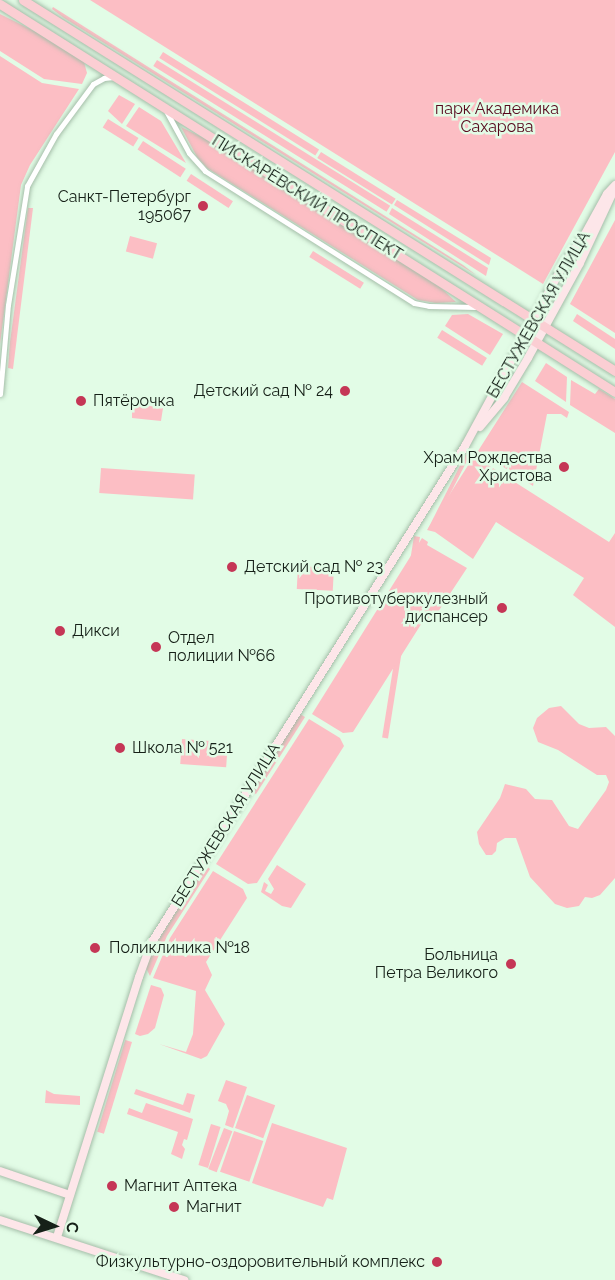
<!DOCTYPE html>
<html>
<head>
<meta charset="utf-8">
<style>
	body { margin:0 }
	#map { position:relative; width:615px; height:1280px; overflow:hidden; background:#e2fce6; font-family:Raleway,sans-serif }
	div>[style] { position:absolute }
	.green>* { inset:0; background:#fcbec4; transform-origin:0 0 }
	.roads { filter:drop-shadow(0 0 2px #a5bea9) drop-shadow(0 0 2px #a5bea9) }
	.street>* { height:5px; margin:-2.5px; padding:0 2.5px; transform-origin:2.5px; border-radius:2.5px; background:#fff }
	.secondary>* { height:8px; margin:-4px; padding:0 4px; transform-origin:4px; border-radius:4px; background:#fde6e9 }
	.primary>* { height:9px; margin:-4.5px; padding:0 4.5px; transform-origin:4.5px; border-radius:4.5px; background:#fbced3 }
	.dots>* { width:16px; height:16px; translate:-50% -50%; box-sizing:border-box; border:3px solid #e2fce6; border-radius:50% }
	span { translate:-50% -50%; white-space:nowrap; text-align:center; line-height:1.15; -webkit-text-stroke:5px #e2fce6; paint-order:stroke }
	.park-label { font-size:16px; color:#57081d }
	.poi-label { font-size:16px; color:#162018 }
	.right { translate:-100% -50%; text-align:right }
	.left { translate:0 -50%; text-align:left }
	.street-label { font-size:16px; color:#162018 }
	.north { position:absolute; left:24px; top:1196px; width:60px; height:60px; -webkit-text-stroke:4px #e2fce6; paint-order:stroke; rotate:94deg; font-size:16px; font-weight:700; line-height:24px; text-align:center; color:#162018 }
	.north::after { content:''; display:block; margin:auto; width:21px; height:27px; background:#162018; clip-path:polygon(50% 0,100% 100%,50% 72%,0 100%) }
</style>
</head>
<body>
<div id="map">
	<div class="green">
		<i style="clip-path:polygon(90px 0,615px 0,615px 152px,543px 284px)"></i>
		<i style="clip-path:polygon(53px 7px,463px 265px,476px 275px,64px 18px,52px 9px)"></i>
		<i style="clip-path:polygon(0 14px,38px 33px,84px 62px,87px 73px,82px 84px,44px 79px,0 51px)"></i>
		<i style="left:163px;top:52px;width:184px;height:7px;rotate:32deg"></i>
		<i style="clip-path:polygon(0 56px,42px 83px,79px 89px,30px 165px,21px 185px,0 344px)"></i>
		<i style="left:157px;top:60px;width:275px;height:7px;rotate:32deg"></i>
		<i style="clip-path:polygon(119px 95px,135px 104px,122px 124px,108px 111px)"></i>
		<i style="clip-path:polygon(139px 107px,161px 121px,186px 163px,126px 126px)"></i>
		<i style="left:108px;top:119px;width:36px;height:10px;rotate:32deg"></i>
		<i style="clip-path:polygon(181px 127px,206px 139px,439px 286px,456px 302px,436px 303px,418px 300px,207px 168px,197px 157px)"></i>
		<i style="left:143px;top:141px;width:51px;height:10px;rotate:33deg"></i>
		<i style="left:321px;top:152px;width:88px;height:7px;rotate:32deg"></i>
		<i style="left:191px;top:174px;width:50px;height:8px;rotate:33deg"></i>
		<i style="clip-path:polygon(397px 200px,491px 258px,489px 265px,394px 205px)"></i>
		<i style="clip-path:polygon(28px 208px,33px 208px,13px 369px,8px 368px,10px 342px)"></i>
		<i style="clip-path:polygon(392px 208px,488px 268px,486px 276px,389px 214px)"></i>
		<i style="clip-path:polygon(615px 220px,615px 333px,570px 304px)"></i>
		<i style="left:130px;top:236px;width:28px;height:16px;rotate:15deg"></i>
		<i style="left:313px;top:251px;width:60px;height:7px;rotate:32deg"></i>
		<i style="clip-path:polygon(468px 314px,503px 334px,490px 355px,445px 326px,452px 315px)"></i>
		<i style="clip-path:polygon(577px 314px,615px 339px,615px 349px,573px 321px)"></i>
		<i style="left:442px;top:330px;width:53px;height:9px;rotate:32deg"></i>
		<i style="clip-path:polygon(546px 363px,567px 377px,566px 402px,535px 381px)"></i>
		<i style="clip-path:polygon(571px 380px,595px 394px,599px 389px,615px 399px,615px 433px,570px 405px)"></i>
		<i style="clip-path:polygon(522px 382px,569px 412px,567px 418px,561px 414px,547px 414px,533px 486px,478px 451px)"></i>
		<i style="clip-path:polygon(137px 404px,163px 408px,161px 421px,132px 418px,132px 408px)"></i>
		<i style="left:467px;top:452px;width:4px;height:86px;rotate:27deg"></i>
		<i style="clip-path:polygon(474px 456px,609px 542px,615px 533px,615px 627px,573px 595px,584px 578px,496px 522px,473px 559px,435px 532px,427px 530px)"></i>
		<i style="left:101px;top:468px;width:94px;height:25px;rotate:4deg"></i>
		<i style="left:414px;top:536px;width:6px;height:204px;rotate:9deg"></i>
		<i style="clip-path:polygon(422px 538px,428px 542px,427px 545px,467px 568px,432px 621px,425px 618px,353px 732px,343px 733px,312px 714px)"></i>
		<i style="left:298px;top:566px;width:36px;height:23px;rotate:3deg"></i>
		<i style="clip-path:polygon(561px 706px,579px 724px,589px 728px,606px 727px,615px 736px,615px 878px,600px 895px,592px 898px,585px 897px,579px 906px,567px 908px,555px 904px,530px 877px,516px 838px,505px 838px,497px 843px,496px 851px,492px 855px,486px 855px,479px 844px,477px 832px,500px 798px,505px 784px,526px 789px,535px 799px,552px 800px,569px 826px,578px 829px,606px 790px,609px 782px,606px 775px,597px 775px,558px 750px,538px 742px,533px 728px,537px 718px,549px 708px)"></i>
		<i style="clip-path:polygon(300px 714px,305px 717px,256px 794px,252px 792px)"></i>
		<i style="clip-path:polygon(309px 719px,340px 738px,344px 746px,257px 883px,248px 884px,216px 864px)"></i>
		<i style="left:182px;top:739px;width:46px;height:25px;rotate:4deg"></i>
		<i style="clip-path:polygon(205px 865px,210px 869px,167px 936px,150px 976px,146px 968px,156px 944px)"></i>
		<i style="clip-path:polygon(277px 865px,306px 884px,291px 908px,282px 906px,261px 892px,264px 882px,268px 885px,265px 891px,271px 894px,274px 889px,268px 879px)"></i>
		<i style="clip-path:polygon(213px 871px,243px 889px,247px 898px,206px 962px,212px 975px,205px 990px,225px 1024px,207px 1056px,201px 1059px,159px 1044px,186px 1052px,193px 1034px,196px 991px,153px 978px,170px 938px)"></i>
		<i style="clip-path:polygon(151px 985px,161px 988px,164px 995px,155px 1028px,148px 1034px,140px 1036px,135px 1034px)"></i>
		<i style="left:132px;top:1042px;width:96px;height:7px;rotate:107deg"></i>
		<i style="clip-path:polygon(226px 1080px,247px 1087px,233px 1128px,225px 1125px,229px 1111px,226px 1104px,218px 1101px)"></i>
		<i style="clip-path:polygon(136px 1089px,183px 1105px,187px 1093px,195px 1095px,190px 1113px,134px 1094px)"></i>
		<i style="clip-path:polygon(46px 1090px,54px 1094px,80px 1096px,80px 1105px,45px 1103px)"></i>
		<i style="left:247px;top:1095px;width:30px;height:35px;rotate:20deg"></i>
		<i style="clip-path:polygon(146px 1103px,193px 1119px,187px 1140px,184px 1139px,182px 1145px,185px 1149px,182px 1159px,171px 1154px,178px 1132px,127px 1114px,129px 1108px,142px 1113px)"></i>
		<i style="clip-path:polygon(272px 1123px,347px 1148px,333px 1200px,327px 1198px,323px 1207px,252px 1183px)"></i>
		<i style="left:211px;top:1124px;width:10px;height:43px;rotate:17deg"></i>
		<i style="left:224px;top:1128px;width:9px;height:44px;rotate:21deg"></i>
		<i style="left:234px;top:1131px;width:31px;height:43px;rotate:19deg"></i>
	</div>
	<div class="roads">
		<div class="street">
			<i style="left:165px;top:109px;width:50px;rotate:61.4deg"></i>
			<i style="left:189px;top:153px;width:24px;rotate:48deg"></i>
			<i style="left:205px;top:171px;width:247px;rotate:32.3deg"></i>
			<i style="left:414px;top:303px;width:15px;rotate:11deg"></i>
			<i style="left:429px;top:306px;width:47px;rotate:1.2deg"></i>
			<i style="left:0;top:394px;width:89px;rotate:-84.9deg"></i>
			<i style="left:8px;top:305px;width:121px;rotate:-80.9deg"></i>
			<i style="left:27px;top:186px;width:60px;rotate:-60.9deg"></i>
			<i style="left:56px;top:134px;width:62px;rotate:-53.5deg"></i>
			<i style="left:93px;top:84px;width:13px;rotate:-29deg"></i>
			<i style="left:104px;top:78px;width:10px;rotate:-6deg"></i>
		</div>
		<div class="secondary">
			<i style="left:480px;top:427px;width:38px;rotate:-50deg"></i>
			<i style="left:504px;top:398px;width:47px;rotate:-59deg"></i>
			<i style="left:528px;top:358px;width:108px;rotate:-61.3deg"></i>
			<i style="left:580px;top:263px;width:83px;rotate:-65deg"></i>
			<i style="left:0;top:1171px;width:74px;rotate:18.9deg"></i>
			<i style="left:0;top:1220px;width:194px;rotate:18.1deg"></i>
			<i style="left:57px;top:1237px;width:273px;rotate:-72.5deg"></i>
			<i style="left:139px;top:977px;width:37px;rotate:-70deg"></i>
			<i style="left:152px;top:942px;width:587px;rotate:-57.75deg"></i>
			<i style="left:465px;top:446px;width:209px;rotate:-61.5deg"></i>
			<i style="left:565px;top:262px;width:34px;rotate:-54deg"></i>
			<i style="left:585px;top:234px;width:46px;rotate:-61.2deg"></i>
			<i style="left:607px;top:194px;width:12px;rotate:-48deg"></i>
		</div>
		<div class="primary">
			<i style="left:23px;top:0;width:699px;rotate:32.07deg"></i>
			<i style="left:0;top:4px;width:727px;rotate:32.25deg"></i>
		</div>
	</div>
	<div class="dots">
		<i style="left:203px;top:206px;background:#c53656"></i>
		<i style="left:345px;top:391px;background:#c53656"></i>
		<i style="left:81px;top:401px;background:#c53656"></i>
		<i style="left:564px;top:467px;background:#c53656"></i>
		<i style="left:232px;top:567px;background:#c53656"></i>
		<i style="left:502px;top:608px;background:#c53656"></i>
		<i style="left:60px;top:631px;background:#c53656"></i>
		<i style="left:156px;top:647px;background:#c53656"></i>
		<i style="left:120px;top:748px;background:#c53656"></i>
		<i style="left:95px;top:948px;background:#c53656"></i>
		<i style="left:511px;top:964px;background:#c53656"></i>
		<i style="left:112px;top:1186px;background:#c53656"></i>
		<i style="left:174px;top:1207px;background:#c53656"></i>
		<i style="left:437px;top:1262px;background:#c53656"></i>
	</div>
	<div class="park-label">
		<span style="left:497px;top:118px">парк Академика<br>Сахарова</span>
	</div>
	<div class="poi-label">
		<span class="right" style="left:191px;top:206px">Санкт-Петербург<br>195067</span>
		<span class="right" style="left:333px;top:391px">Детский сад № 24</span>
		<span class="left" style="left:93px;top:401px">Пятёрочка</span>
		<span class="right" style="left:552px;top:467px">Храм Рождества<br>Христова</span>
		<span class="left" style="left:244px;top:567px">Детский сад № 23</span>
		<span class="right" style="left:488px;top:608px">Противотуберкулезный<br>диспансер</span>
		<span class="left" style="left:72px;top:631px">Дикси</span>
		<span class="left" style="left:168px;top:647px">Отдел<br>полиции №66</span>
		<span class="left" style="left:132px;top:748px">Школа № 521</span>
		<span class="left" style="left:109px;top:948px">Поликлиника №18</span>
		<span class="right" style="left:498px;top:964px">Больница<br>Петра Великого</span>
		<span class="left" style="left:124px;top:1186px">Магнит Аптека</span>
		<span class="left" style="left:186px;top:1207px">Магнит</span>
		<span class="right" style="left:425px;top:1262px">Физкультурно-оздоровительный комплекс</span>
	</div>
	<div class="street-label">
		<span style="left:307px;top:198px;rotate:32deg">ПИСКАРЁВСКИЙ ПРОСПЕКТ</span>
		<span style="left:539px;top:315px;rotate:-60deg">БЕСТУЖЕВСКАЯ УЛИЦА</span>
		<span style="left:226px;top:825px;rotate:-58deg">БЕСТУЖЕВСКАЯ УЛИЦА</span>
	</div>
	<div class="north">С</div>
</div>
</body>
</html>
